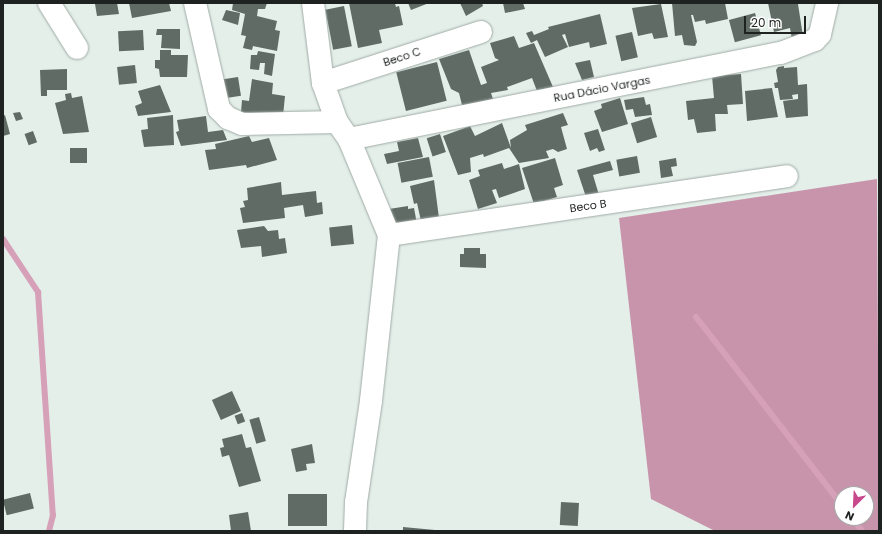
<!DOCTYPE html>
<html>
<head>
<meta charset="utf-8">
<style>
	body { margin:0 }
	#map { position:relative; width:882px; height:534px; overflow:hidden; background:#e4efea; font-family:Poppins,sans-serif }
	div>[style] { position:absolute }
	.forest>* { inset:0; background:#c894ab }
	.stream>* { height:6px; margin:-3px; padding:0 3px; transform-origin:3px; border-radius:3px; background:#d6a1b8 }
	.building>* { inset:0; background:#616b66; transform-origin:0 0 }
	.roads { filter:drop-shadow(0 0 1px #a0aaa6) drop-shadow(0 0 1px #a0aaa6) }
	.minor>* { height:22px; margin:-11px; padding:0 11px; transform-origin:11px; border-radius:11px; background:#fff }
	span { translate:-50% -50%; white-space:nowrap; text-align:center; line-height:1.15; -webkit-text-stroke:4px #fff; paint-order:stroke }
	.street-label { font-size:11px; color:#1e2220 }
	.frame { position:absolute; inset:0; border:4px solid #1e2220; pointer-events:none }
	.north { position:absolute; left:834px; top:486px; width:40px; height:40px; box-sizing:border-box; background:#fff; border:1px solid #a5a7a6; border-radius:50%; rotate:204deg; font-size:11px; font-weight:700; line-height:16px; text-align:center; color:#1e2220 }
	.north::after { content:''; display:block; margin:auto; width:14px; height:18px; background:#c9478d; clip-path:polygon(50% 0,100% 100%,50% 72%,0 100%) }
	.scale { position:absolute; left:744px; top:16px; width:62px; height:18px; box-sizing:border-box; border:2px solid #1e2220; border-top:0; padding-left:5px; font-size:12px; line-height:14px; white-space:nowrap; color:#1e2220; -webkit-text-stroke:3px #fff; paint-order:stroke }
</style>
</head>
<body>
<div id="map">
	<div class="forest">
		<i style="clip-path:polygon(evenodd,877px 179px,879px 531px,715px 531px,651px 499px,619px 218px,877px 179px,842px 494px,866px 494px,866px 518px,842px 518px,842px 494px)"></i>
	</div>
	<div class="stream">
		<i style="left:3px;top:239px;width:64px;rotate:56.6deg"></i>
		<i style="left:38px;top:292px;width:224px;rotate:86.2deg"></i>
		<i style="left:53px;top:515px;width:16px;rotate:104deg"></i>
		<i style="left:696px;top:317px;width:238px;rotate:52.2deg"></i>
		<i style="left:852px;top:518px;width:16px;rotate:52deg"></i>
	</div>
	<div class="building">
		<i style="clip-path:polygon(117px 3px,119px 14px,97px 16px,95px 4px)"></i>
		<i style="clip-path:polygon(129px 3px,169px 3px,171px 11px,132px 18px)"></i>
		<i style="clip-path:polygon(233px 3px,267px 3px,265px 9px,258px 9px,257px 16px,277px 21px,275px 30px,280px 31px,277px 51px,253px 46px,252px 50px,243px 48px,246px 36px,241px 35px,245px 14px,232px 10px)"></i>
		<i style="clip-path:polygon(349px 3px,395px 3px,396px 7px,399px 6px,403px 25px,379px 30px,382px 43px,358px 48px)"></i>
		<i style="clip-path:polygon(408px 3px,429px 3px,411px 10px)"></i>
		<i style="clip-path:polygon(460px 3px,482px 3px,483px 6px,466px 16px)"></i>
		<i style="clip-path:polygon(503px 3px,523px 3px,525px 9px,505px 13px)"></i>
		<i style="clip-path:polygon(672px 3px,725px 3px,728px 19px,706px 24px,705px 20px,695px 22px,693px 15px,691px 15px,697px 42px,695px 46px,684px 45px,682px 35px,675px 36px)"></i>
		<i style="clip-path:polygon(768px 3px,798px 4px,804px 43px,793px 45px,790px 28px,774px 32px)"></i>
		<i style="clip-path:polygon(661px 4px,668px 37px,654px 39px,652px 33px,638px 36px,632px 8px)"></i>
		<i style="left:344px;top:6px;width:41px;height:19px;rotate:79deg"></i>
		<i style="clip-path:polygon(226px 10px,240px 13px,238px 25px,222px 20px)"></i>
		<i style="left:755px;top:13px;width:23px;height:27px;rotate:75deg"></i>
		<i style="clip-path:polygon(600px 14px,607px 44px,590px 48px,589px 42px,569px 47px,565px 34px,562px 35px,568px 47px,545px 57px,537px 40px,531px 43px,526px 33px,532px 31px,534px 35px,549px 29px,548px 27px)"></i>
		<i style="clip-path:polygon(157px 29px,180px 29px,180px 49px,161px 48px,162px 35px,156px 35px)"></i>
		<i style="left:143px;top:30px;width:20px;height:25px;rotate:87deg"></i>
		<i style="left:632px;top:32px;width:26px;height:17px;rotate:77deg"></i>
		<i style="clip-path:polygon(514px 36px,519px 48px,534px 43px,553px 87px,537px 91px,532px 78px,507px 87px,508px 90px,491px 93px,494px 102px,463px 109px,459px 93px,451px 89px,439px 59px,469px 50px,481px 85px,487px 83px,481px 67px,499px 60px,495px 58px,490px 43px)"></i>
		<i style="clip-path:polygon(160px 50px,171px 50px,171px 55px,188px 55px,187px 77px,160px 77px,159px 69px,155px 68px,155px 60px,160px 60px)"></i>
		<i style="clip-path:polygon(258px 51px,275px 54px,272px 76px,264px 74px,265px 63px,260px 63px,259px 70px,250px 69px,251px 55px,257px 55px)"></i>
		<i style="clip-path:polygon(590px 60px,594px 77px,582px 80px,575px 63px)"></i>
		<i style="left:437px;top:62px;width:40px;height:42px;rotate:76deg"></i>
		<i style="left:135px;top:65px;width:18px;height:18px;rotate:84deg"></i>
		<i style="clip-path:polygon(784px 66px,784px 68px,797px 67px,798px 85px,807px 84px,808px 116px,786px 118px,783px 101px,798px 99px,798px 94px,792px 95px,793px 99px,780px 100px,778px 88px,775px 88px,774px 83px,778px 82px,776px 70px,778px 67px)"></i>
		<i style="clip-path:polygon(67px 69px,67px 90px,47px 90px,47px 96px,41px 96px,40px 70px)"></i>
		<i style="clip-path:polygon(741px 74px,743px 104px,727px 105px,728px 114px,715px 114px,716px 131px,697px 133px,694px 119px,688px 120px,686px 101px,714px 98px,712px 76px)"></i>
		<i style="left:238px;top:77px;width:19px;height:18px;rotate:81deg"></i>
		<i style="clip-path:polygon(252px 79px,273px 83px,272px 94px,285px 96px,283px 116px,241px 112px,242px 100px,249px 101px)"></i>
		<i style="clip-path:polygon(160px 85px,171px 112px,138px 116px,135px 106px,142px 103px,138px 91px)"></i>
		<i style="clip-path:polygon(772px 88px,778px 117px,747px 121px,745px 91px)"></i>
		<i style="clip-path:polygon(71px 93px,72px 98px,82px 96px,89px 132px,63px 134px,55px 103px,66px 100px,65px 94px)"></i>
		<i style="clip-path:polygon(644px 97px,646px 105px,650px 104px,652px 115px,635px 117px,633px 109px,626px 110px,624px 100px)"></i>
		<i style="clip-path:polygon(620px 98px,628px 124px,602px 132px,594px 111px,602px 108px,601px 104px)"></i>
		<i style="clip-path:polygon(20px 112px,23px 119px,16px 121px,13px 113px)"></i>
		<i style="clip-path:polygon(563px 113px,568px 125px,561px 127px,567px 149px,558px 152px,553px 149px,546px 151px,549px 158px,519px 163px,509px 148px,484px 157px,483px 154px,470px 158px,471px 172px,458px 175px,443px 136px,470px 126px,475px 136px,502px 123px,511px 148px,510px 140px,527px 130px,525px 125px)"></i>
		<i style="clip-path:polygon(5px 115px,10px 134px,3px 136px,3px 116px)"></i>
		<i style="clip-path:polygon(173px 115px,174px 145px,144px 147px,141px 130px,148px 129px,147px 118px)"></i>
		<i style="clip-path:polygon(206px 116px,208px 132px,223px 130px,227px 140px,181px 146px,176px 132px,179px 131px,177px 120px)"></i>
		<i style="left:651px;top:117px;width:21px;height:21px;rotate:73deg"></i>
		<i style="clip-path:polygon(598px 129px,605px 150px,599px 152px,597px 148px,590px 151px,584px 133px)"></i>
		<i style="left:33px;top:131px;width:12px;height:9px;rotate:70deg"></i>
		<i style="left:440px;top:134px;width:19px;height:14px;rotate:72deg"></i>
		<i style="clip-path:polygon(249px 136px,252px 142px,269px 138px,277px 160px,247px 168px,246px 165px,209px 170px,205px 150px,216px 149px,215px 144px)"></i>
		<i style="clip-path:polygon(418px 138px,423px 157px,387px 164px,384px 154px,399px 151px,397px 142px)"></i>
		<i style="left:70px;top:148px;width:17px;height:15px"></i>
		<i style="left:637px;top:156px;width:17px;height:21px;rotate:80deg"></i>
		<i style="left:429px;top:157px;width:20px;height:32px;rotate:79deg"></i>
		<i style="clip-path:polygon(555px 158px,563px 185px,554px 188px,557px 197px,534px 204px,522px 168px)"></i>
		<i style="clip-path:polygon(676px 158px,677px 166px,671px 167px,673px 176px,661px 178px,659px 161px)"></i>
		<i style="clip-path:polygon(610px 161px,613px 170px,593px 175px,599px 195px,586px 197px,577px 170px)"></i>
		<i style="clip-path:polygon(502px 163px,504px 169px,519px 164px,525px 189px,499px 198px,496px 189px,492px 190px,497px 203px,478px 209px,469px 180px,480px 176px,478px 170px)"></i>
		<i style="clip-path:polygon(434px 180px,439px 218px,421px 221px,417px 203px,414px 204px,410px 186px)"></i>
		<i style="clip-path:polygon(281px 182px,282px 195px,316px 191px,317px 203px,322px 202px,323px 214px,305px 217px,303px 205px,284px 208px,285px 218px,243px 223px,240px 208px,245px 207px,243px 201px,248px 200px,247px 188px)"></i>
		<i style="clip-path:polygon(408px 206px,408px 209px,414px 208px,417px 224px,393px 229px,389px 209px)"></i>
		<i style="left:352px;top:225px;width:19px;height:23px;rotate:84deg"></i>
		<i style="clip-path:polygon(264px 226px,268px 231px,278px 230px,279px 239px,285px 238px,287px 253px,262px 257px,261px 246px,241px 248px,237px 230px)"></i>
		<i style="clip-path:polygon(464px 248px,480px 248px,480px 254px,486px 254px,486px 268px,460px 267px,460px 254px,464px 254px)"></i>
		<i style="left:232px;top:391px;width:22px;height:22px;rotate:66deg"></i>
		<i style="left:242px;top:413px;width:9px;height:8px;rotate:69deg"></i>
		<i style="left:259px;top:417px;width:25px;height:10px;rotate:74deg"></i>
		<i style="clip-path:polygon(242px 434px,246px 448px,251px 447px,261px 481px,239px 487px,229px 455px,222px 457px,220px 448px,224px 447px,222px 439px)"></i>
		<i style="clip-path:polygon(312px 444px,315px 463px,306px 464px,307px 470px,296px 472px,291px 449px)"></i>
		<i style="left:30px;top:493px;width:16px;height:28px;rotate:76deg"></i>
		<i style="left:288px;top:494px;width:39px;height:32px"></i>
		<i style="left:561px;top:502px;width:18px;height:23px;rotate:3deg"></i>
		<i style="clip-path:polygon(248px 512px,251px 531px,231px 531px,229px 515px)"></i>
		<i style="clip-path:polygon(403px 527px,435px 530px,435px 531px,403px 531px)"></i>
	</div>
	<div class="roads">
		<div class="minor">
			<i style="left:49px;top:3px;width:53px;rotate:58.1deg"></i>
			<i style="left:195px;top:3px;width:109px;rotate:77.2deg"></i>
			<i style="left:219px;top:109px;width:13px;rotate:45deg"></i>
			<i style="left:228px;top:118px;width:15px;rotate:23deg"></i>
			<i style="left:242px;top:124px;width:95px;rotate:-1.2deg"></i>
			<i style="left:313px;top:3px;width:81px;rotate:82.9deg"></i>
			<i style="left:323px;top:83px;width:41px;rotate:70.3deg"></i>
			<i style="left:337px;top:122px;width:21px;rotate:55deg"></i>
			<i style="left:349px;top:139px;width:104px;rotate:67.4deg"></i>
			<i style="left:389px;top:235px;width:167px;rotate:96.2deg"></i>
			<i style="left:371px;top:401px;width:102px;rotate:98.4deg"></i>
			<i style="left:356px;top:502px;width:29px;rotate:92deg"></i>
			<i style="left:323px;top:83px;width:166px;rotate:-17.9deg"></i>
			<i style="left:349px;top:139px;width:440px;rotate:-11.3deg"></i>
			<i style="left:781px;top:53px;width:36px;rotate:-21deg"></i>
			<i style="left:815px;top:40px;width:8px;rotate:-50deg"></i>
			<i style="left:820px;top:34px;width:32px;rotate:-77deg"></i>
			<i style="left:389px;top:235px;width:402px;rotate:-8.4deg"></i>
		</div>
	</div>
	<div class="street-label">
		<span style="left:402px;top:57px;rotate:-18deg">Beco C</span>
		<span style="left:602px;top:89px;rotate:-11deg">Rua Dácio Vargas</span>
		<span style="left:588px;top:206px;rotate:-8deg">Beco B</span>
	</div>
	<div class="frame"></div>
	<div class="north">N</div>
	<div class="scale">20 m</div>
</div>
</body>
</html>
